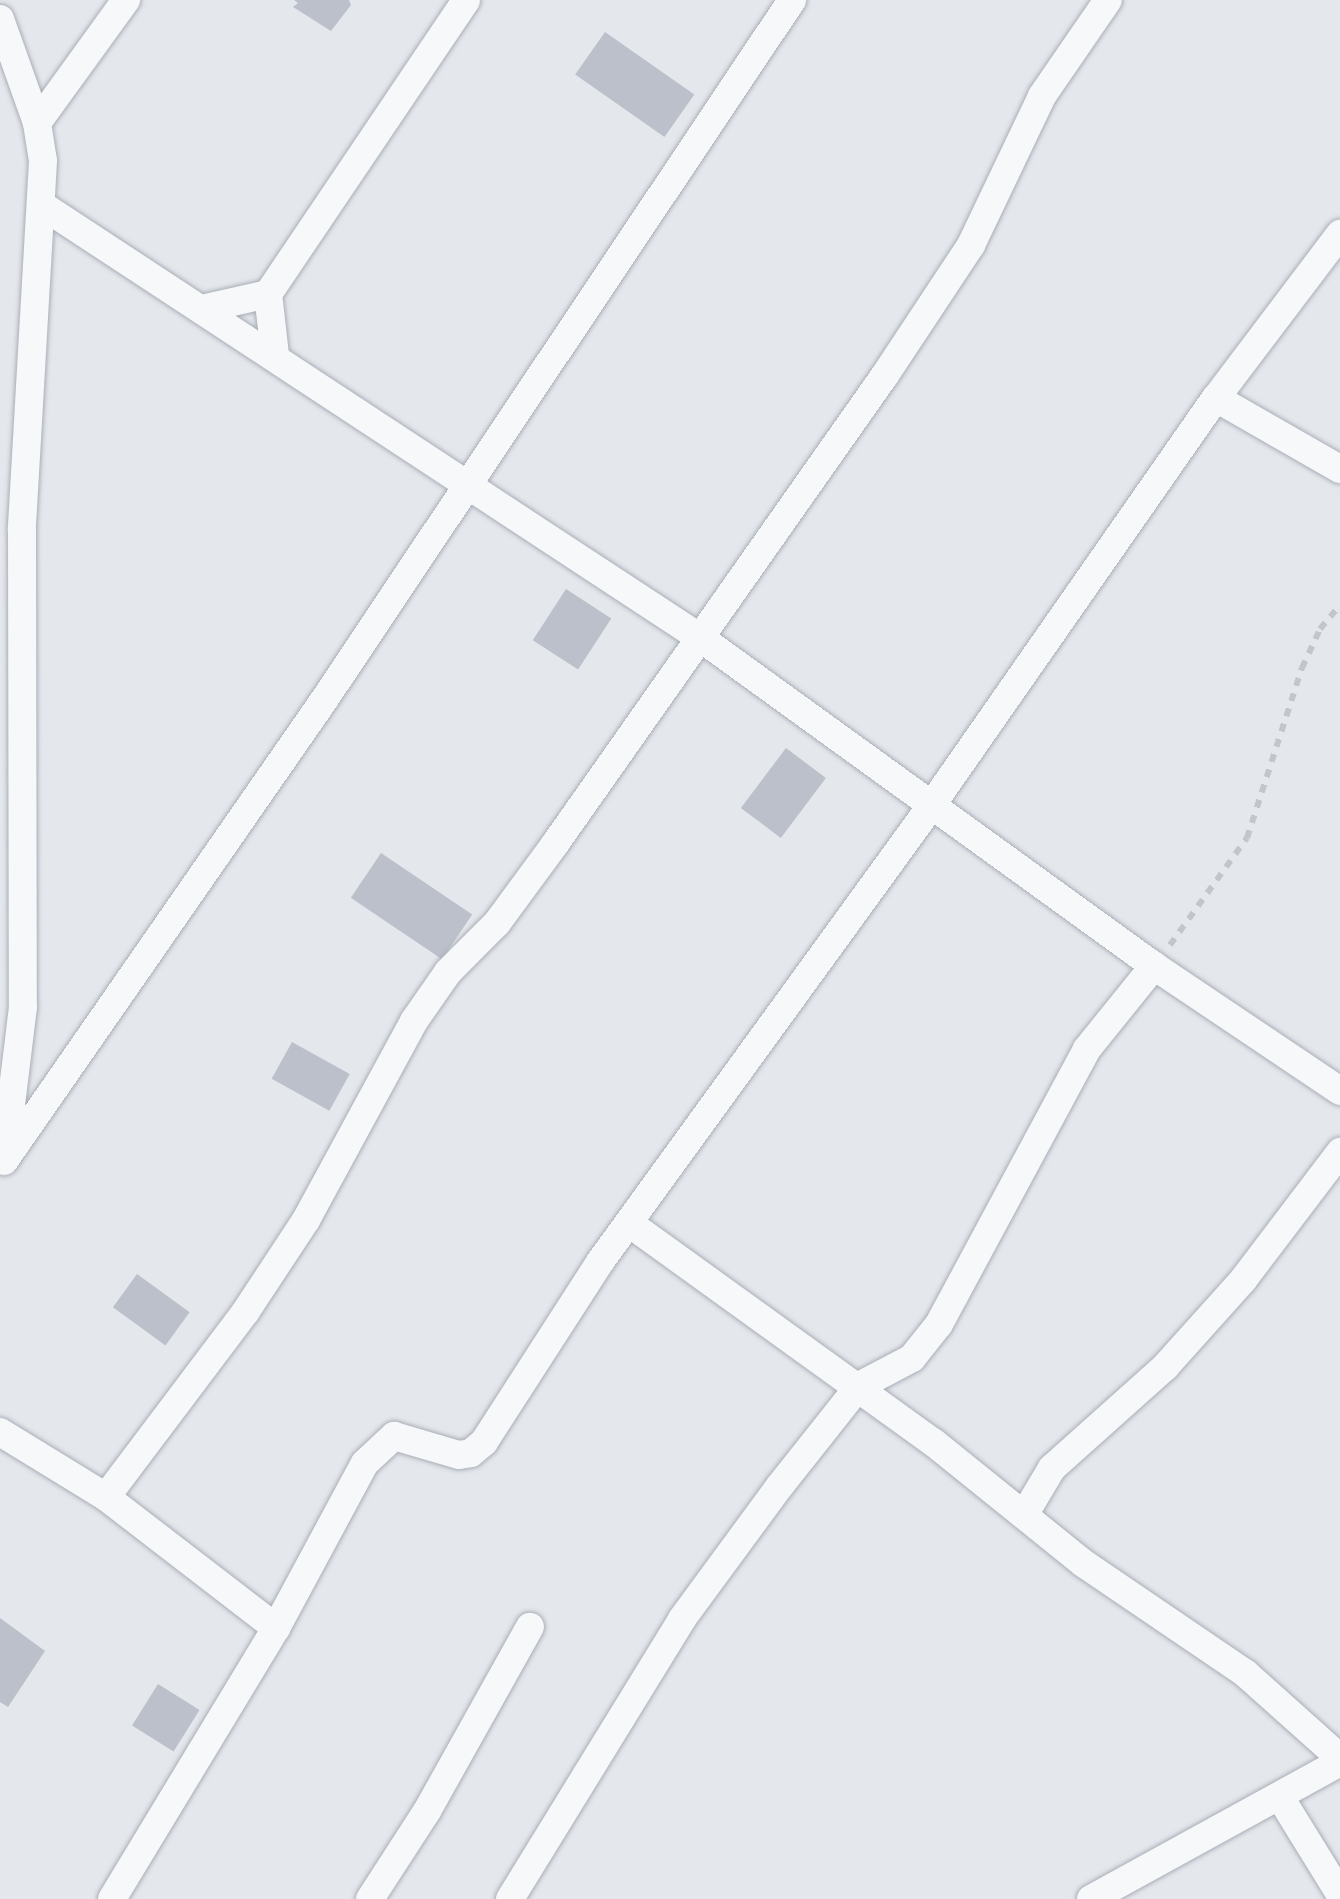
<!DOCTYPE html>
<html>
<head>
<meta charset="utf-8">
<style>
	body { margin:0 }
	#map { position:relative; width:1340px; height:1899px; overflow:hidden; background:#e4e7ec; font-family:Poppins,sans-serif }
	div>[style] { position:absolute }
	.building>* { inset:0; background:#bbc0ca; transform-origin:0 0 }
	.path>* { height:6px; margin-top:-3px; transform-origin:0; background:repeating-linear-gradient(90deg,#c2c5cb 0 8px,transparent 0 16px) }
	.roads { filter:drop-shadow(0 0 2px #a9aeb7) drop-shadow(0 0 2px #a9aeb7) }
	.minor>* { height:28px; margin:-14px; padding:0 14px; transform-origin:14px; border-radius:14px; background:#f7f8fa }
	span { translate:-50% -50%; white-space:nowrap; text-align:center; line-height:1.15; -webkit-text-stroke:8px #f4f6f9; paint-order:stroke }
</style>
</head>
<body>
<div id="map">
	<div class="building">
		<i style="clip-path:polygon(294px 0,349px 0,351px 5px,331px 31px,293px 7px,298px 3px)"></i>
		<i style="left:605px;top:32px;width:109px;height:52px;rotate:35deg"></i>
		<i style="left:566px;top:589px;width:54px;height:61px;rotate:33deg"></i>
		<i style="left:786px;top:748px;width:50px;height:75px;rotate:37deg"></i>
		<i style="left:381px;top:853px;width:110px;height:54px;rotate:34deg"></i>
		<i style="left:292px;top:1042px;width:66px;height:42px;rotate:29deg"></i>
		<i style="left:137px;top:1274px;width:65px;height:41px;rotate:36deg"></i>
		<i style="clip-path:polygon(0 1618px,45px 1651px,8px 1707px,0 1702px)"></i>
		<i style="left:158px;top:1684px;width:49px;height:49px;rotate:32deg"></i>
	</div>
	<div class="path">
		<i style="left:1170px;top:945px;width:132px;rotate:-54.3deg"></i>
		<i style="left:1247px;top:838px;width:179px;rotate:-72.1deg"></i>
		<i style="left:1302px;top:668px;width:43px;rotate:-65.2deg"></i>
		<i style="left:1320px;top:629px;width:31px;rotate:-50deg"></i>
	</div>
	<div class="roads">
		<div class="minor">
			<i style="left:0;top:19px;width:110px;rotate:70.4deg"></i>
			<i style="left:37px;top:123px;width:38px;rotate:81deg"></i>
			<i style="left:43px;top:161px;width:370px;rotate:93.3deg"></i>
			<i style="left:22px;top:530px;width:477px;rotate:89.9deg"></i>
			<i style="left:23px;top:1007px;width:147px;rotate:97deg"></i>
			<i style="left:37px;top:123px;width:152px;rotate:-54.1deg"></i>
			<i style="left:43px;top:206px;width:789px;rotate:33.31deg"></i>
			<i style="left:702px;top:639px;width:558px;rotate:35.88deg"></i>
			<i style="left:1154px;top:966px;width:224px;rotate:33.9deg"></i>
			<i style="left:202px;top:309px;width:68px;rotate:-12.8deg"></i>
			<i style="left:275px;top:355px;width:61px;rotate:-96.5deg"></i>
			<i style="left:268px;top:294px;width:354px;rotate:-56deg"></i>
			<i style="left:1216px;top:398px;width:143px;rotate:29.8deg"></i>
			<i style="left:4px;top:1161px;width:561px;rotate:-55.23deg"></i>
			<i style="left:324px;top:700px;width:842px;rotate:-56.23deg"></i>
			<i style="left:629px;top:1223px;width:375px;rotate:35.8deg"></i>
			<i style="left:933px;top:1442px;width:193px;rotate:38.9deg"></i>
			<i style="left:1083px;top:1563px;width:196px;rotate:34.2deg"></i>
			<i style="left:1245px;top:1673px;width:127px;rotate:41.8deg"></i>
			<i style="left:0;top:1432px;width:124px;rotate:31.5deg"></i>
			<i style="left:106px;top:1497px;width:215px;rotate:37.6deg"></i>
			<i style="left:106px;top:1497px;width:233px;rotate:-53deg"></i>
			<i style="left:246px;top:1311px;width:109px;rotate:-56.6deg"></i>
			<i style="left:306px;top:1220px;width:226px;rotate:-61.5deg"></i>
			<i style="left:414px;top:1021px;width:60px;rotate:-55.2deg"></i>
			<i style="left:448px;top:972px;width:69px;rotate:-45deg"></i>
			<i style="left:497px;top:923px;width:98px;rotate:-53.7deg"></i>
			<i style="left:555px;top:844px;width:573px;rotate:-54.87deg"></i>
			<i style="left:885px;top:375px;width:156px;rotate:-56.5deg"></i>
			<i style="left:971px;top:245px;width:165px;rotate:-64.5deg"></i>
			<i style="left:1042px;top:96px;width:116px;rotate:-55.5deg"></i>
			<i style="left:1024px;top:1515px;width:55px;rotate:-59.2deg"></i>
			<i style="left:1052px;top:1468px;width:152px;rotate:-41.8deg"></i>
			<i style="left:1165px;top:1367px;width:117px;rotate:-48.1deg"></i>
			<i style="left:1243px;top:1280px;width:161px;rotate:-52.8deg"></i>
			<i style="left:1280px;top:1797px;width:114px;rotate:58.3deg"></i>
			<i style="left:112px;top:1899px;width:317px;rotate:-58.8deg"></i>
			<i style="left:276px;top:1628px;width:187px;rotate:-61.7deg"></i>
			<i style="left:365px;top:1463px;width:40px;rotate:-43deg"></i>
			<i style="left:394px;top:1436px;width:68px;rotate:16.3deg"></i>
			<i style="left:459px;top:1455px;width:12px;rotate:-9deg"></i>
			<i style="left:471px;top:1453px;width:17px;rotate:-40deg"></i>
			<i style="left:484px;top:1442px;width:214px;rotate:-57.2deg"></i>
			<i style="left:600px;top:1262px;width:563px;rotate:-54.02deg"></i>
			<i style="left:931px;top:806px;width:498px;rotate:-55.1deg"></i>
			<i style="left:1216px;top:398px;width:206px;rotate:-52.9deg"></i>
			<i style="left:370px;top:1899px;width:105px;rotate:-57.1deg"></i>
			<i style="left:427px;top:1811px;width:211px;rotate:-60.8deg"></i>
			<i style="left:510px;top:1899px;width:329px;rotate:-58.4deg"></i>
			<i style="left:682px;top:1619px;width:164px;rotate:-53.7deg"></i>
			<i style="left:779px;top:1487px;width:129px;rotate:-51.6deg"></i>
			<i style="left:859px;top:1386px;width:60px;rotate:-27.8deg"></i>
			<i style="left:912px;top:1358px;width:43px;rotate:-51.5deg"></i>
			<i style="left:939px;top:1324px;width:312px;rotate:-61.7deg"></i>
			<i style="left:1087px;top:1049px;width:107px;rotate:-51.1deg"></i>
			<i style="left:1091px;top:1899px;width:284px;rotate:-28.8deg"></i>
		</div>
	</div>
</div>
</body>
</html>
